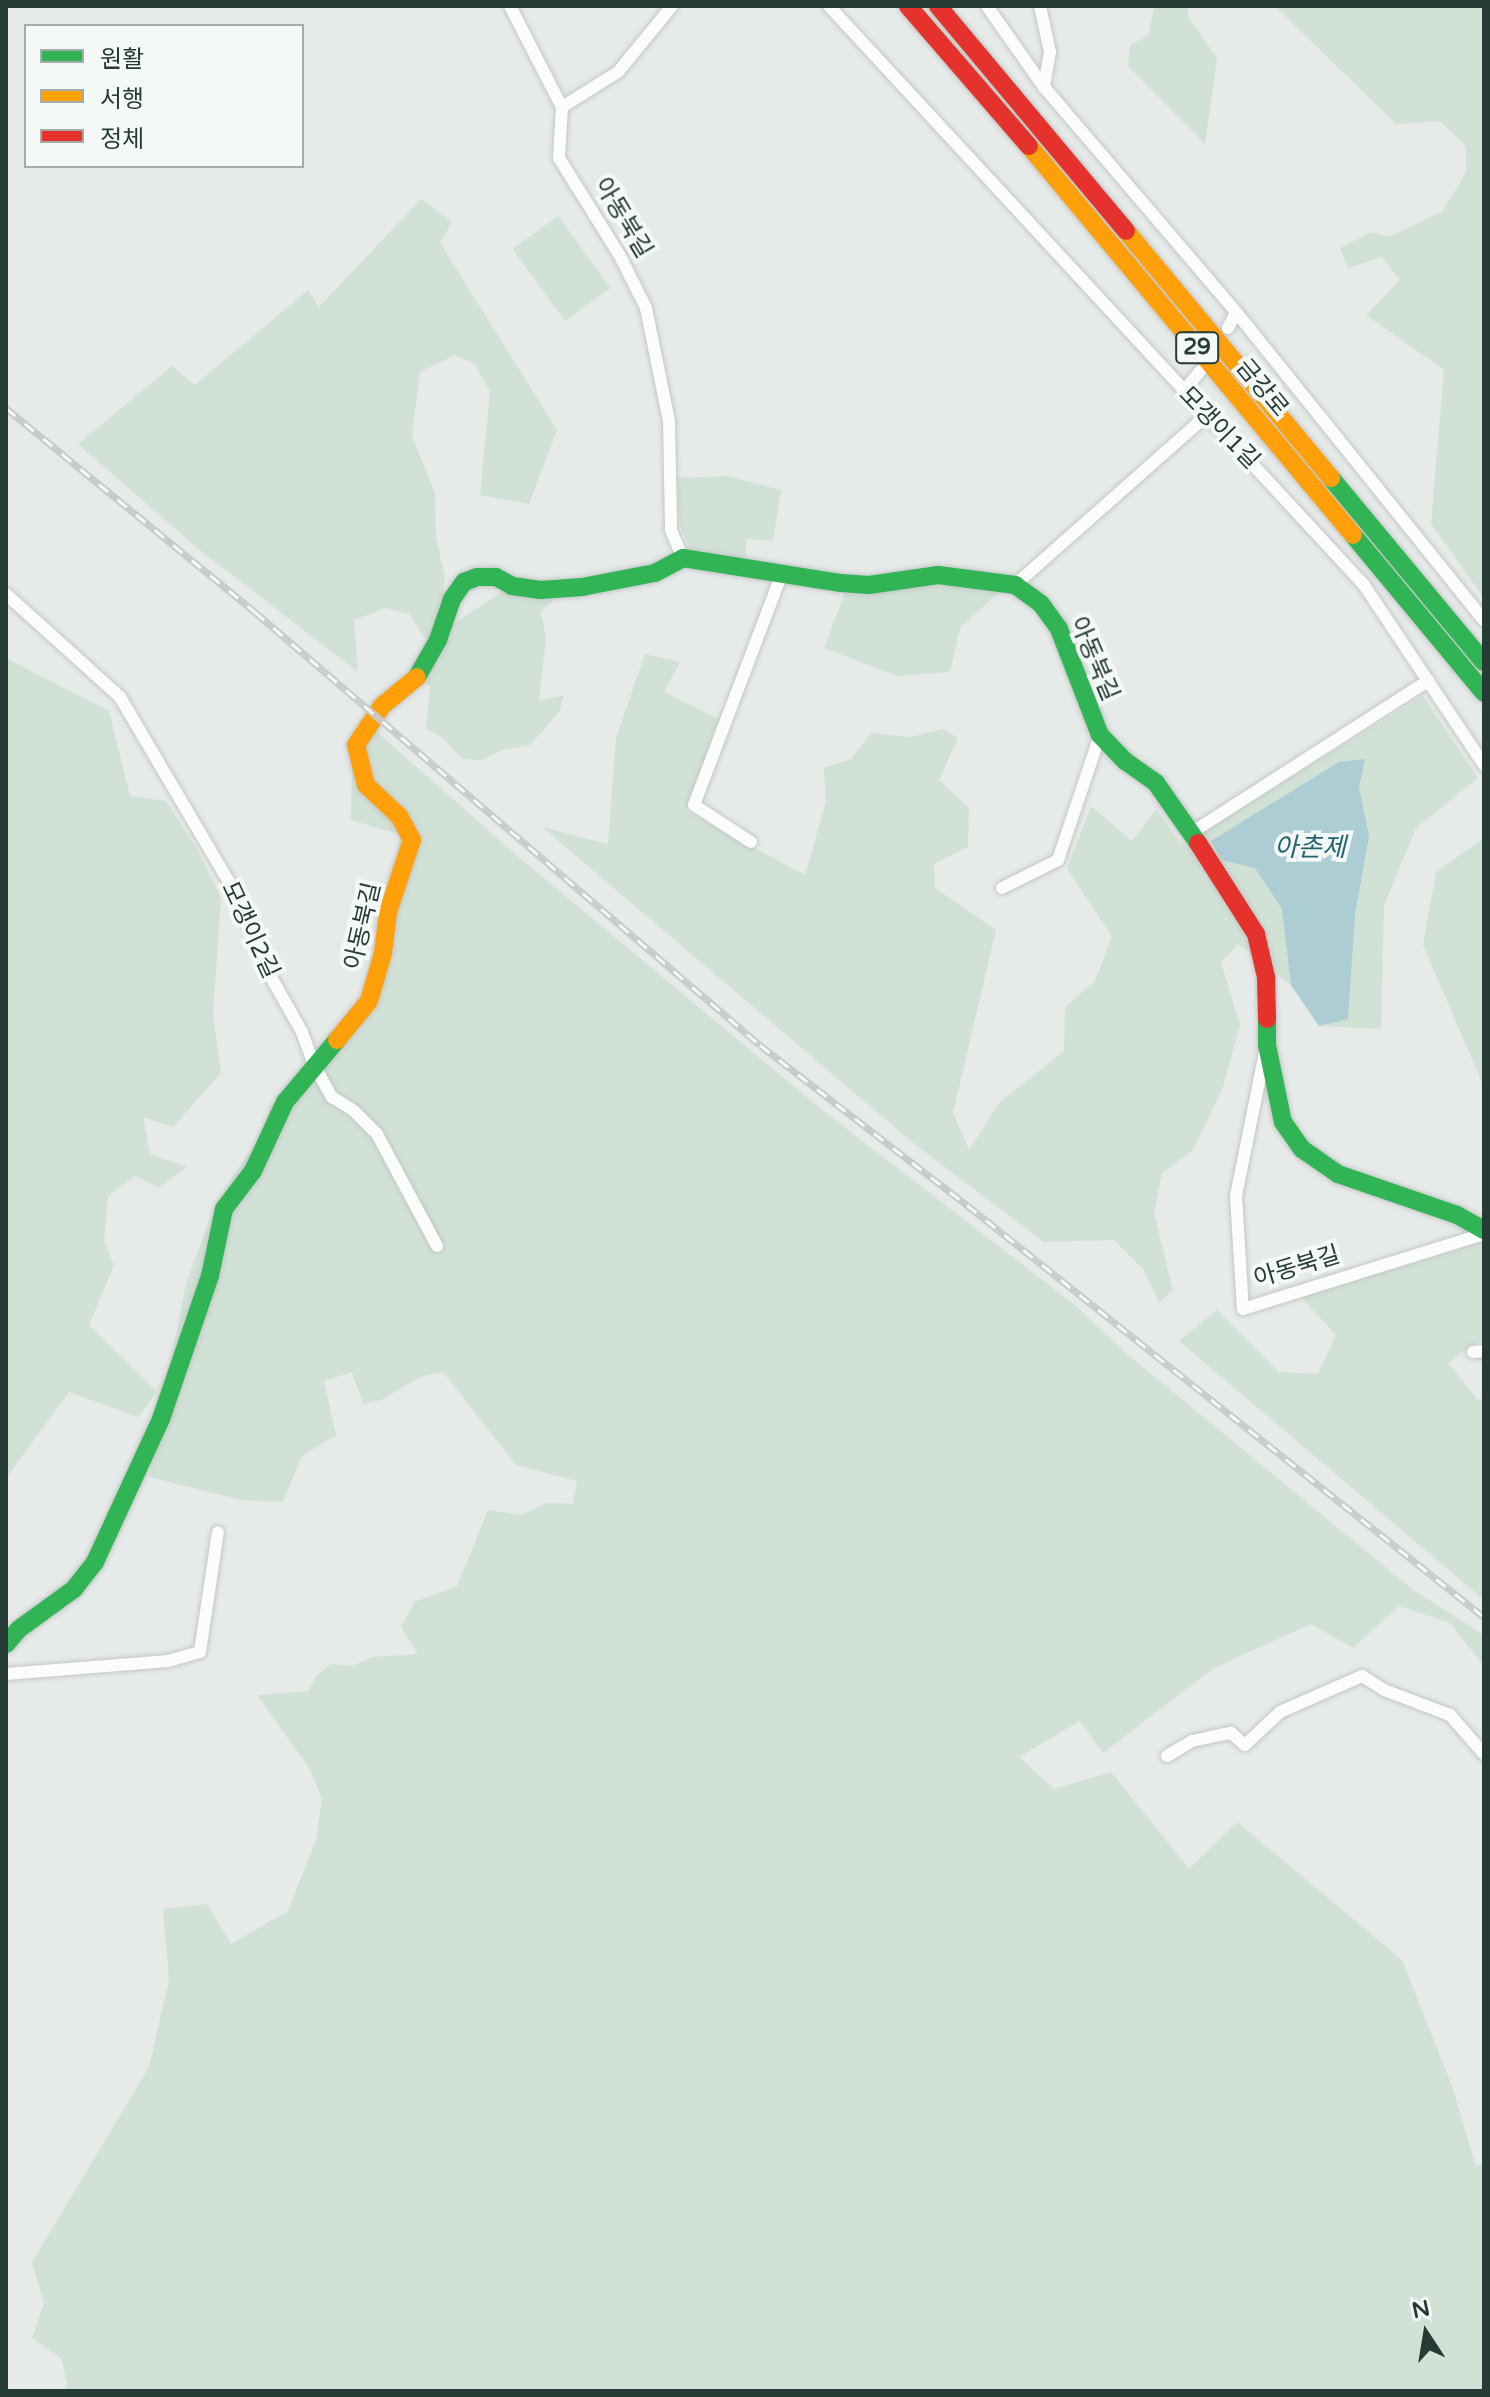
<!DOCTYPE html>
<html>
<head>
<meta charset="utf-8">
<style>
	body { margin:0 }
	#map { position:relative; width:1490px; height:2397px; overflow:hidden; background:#e6eae8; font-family:"Varela Round","Noto Sans KR",sans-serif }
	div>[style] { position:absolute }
	.green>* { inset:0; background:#d1e1d6; transform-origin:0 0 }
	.water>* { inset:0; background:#accdd3 }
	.roads { filter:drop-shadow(0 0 2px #c3c7c5) drop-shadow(0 0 2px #c3c7c5) }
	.street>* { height:12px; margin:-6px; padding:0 6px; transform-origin:6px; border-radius:6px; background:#fbfcfc }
	.fast>* { height:18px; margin:-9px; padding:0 9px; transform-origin:9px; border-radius:9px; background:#30b455 }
	.slow>* { height:18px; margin:-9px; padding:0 9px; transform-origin:9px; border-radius:9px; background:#ff9f0a }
	.jam>* { height:18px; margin:-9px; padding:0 9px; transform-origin:9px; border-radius:9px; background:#e5322d }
	.rail>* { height:7px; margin-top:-3.5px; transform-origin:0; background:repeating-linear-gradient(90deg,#f4f9f7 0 12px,#c7cbca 0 24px); box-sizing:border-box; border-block:2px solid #c7cbca }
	span { translate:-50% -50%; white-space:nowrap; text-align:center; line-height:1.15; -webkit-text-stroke:8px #f4f9f7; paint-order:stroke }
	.shield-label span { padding:2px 6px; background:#f4f9f7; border:2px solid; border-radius:6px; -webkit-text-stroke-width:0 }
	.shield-label { font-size:22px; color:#263b36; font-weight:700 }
	.street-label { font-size:24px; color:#263b36 }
	.water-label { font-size:26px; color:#276270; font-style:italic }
	.frame { position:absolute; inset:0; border:8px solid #263b36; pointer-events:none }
	.legend { position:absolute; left:24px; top:24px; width:280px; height:144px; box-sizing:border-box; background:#f4f9f7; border:2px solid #a2adaa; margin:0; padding:10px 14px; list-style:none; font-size:24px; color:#263b36 }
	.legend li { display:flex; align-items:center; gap:16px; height:40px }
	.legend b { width:40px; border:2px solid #a2adaa }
	.north { position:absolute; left:1386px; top:2293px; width:80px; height:80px; -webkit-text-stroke:6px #f4f9f7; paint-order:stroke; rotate:348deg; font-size:22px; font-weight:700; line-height:32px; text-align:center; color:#263b36 }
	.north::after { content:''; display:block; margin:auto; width:28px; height:36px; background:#263b36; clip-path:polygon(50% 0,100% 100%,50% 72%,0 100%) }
</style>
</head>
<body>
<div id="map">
	<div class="green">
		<i style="clip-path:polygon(1154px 6px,1188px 6px,1188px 17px,1217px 58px,1205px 144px,1128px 66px,1130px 45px,1149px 35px)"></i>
		<i style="clip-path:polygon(1275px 6px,1484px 6px,1484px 598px,1431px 524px,1444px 370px,1366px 315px,1400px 280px,1382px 257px,1348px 268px,1340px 248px,1371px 232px,1388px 237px,1442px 212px,1466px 173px,1466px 146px,1440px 121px,1396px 124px)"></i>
		<i style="clip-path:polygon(421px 199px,452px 222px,440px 243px,557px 430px,529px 504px,480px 495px,490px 392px,475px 364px,455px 355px,420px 372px,412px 436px,435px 493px,436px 538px,445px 578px,440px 614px,428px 642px,409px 614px,386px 608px,354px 620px,358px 672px,196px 547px,78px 444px,172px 366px,195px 385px,308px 290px,319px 307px)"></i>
		<i style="left:558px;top:216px;width:89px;height:56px;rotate:54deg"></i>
		<i style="clip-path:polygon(727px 476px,781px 490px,773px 541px,746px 539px,746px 558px,690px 549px,680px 525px,677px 478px)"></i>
		<i style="clip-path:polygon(972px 583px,998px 593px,960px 628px,950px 672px,897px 676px,824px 648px,845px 593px)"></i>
		<i style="clip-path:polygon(504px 591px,553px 594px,553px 601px,541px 611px,546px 638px,539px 701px,564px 695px,559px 712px,530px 745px,502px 750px,482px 760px,462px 759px,444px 739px,426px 728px,430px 687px,424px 681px,448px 627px)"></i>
		<i style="clip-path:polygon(645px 654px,680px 662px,664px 692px,719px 719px,686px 811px,805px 875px,826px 802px,824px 768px,851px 759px,871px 733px,910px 737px,943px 729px,958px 738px,939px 780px,969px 808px,968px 847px,934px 864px,935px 888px,996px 930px,953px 1113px,969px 1150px,1000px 1102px,1064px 1051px,1065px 1007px,1095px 981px,1112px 936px,1067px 869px,1091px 806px,1132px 841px,1156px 809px,1182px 845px,1423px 696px,1478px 778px,1416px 828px,1384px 906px,1381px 1029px,1319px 1026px,1291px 985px,1238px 944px,1221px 962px,1240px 1025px,1223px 1087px,1193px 1150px,1162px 1173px,1154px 1213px,1173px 1290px,1159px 1303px,1144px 1270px,1114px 1240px,1044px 1242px,912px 1142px,542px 827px,608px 844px,616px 738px)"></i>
		<i style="clip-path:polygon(6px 658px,109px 711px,130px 796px,166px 801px,198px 850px,221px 898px,213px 1013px,221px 1073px,173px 1127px,143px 1117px,150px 1154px,187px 1167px,159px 1188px,135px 1176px,108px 1196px,104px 1241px,114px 1265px,89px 1325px,157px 1392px,138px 1417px,69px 1392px,6px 1478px)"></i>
		<i style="clip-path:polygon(376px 731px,515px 854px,821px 1109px,1075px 1305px,1127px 1354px,1412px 1589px,1484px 1635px,1484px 1666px,1450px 1623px,1399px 1606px,1353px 1648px,1311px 1624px,1214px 1668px,1103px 1753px,1080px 1721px,1019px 1757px,1054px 1789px,1111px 1772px,1189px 1869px,1237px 1822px,1402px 1960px,1452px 2086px,1476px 2166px,1484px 2164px,1484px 2391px,68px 2391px,62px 2359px,32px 2338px,44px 2304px,32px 2262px,149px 2067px,169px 1980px,163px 1909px,207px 1904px,231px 1944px,288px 1911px,316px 1840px,322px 1799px,310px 1769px,257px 1695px,309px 1691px,315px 1677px,331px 1664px,352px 1666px,373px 1657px,418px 1654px,401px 1627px,414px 1602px,457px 1586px,488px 1510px,521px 1515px,547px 1503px,573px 1504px,577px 1481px,516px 1465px,443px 1372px,422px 1376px,381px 1400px,363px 1404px,352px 1372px,324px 1381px,336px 1435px,302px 1456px,283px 1502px,242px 1500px,149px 1477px,186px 1283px,216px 1203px,262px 1133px,270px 1106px,311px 1080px,384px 969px,377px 927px,401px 835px,351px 820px,353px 734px)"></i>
		<i style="clip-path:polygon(1484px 838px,1484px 1087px,1423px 945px,1436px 872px)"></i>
		<i style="clip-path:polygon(1484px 1242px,1484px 1338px,1448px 1363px,1478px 1400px,1484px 1399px,1484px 1600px,1179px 1341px,1217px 1310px,1279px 1372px,1318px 1374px,1336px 1335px,1301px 1297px)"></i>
	</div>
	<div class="water">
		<i style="clip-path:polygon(1365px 759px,1359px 787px,1369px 836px,1355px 915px,1348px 1019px,1319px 1026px,1291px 985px,1282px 909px,1255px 868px,1221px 860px,1211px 841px,1339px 762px)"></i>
	</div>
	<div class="roads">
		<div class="street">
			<i style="left:510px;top:6px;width:114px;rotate:62.8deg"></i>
			<i style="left:562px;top:107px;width:51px;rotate:93.4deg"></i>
			<i style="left:559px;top:158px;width:115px;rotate:58.1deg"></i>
			<i style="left:620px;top:256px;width:58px;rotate:63.4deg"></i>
			<i style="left:646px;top:308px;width:115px;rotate:78.5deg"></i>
			<i style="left:669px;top:421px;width:109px;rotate:88.9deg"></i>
			<i style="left:671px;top:530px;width:30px;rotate:67deg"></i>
			<i style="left:829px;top:6px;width:788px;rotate:47.26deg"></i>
			<i style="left:1364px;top:585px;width:216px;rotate:56.3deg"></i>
			<i style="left:987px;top:6px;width:99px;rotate:54.9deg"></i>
			<i style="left:1044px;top:87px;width:296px;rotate:49.5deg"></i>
			<i style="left:1236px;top:312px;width:396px;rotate:51.2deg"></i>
			<i style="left:1040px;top:6px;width:47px;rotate:77.7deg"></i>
			<i style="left:1050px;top:52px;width:36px;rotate:100deg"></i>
			<i style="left:562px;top:107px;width:66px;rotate:-32deg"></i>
			<i style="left:618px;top:72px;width:85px;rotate:-50.7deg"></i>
			<i style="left:1228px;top:328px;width:18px;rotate:-63deg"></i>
			<i style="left:1184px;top:391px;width:26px;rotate:-51deg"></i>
			<i style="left:1015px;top:585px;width:255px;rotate:-41.5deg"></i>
			<i style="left:6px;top:594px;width:154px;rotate:42.1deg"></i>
			<i style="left:120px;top:697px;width:251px;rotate:59.5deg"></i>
			<i style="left:247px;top:913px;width:60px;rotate:70.7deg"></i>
			<i style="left:267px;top:970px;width:71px;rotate:60.6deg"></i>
			<i style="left:302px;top:1032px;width:35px;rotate:70deg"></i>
			<i style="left:314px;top:1065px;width:37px;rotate:61deg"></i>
			<i style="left:332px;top:1097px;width:26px;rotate:32deg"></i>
			<i style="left:354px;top:1111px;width:33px;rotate:45deg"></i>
			<i style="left:377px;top:1134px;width:127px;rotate:61.8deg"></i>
			<i style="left:1191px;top:833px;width:282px;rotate:-32.7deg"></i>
			<i style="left:751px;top:842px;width:68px;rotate:-147deg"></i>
			<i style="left:694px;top:805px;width:248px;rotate:-69.2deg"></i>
			<i style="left:1002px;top:888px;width:63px;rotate:-26.6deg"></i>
			<i style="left:1058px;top:860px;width:132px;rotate:-71.4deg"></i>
			<i style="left:1265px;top:1052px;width:147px;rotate:101.4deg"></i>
			<i style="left:1236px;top:1196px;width:113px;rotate:86.5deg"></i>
			<i style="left:1243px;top:1309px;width:252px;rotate:-17.3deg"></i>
			<i style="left:1473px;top:1352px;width:11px;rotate:-5deg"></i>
			<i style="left:6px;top:1674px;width:163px;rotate:-4.6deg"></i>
			<i style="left:168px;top:1661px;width:33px;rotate:-16deg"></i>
			<i style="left:200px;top:1652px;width:121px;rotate:-81.5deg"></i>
			<i style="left:1167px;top:1756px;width:29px;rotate:-31deg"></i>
			<i style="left:1192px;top:1741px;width:40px;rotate:-12deg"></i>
			<i style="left:1231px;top:1733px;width:18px;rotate:41deg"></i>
			<i style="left:1245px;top:1745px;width:48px;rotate:-43.3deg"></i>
			<i style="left:1280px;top:1712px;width:90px;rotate:-23.7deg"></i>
			<i style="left:1362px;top:1676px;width:26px;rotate:32deg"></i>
			<i style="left:1384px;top:1690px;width:71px;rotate:20.7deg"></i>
			<i style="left:1450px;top:1715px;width:52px;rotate:48.9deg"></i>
		</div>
		<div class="fast">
			<i style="left:1331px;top:478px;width:239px;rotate:50.3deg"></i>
			<i style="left:1353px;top:535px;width:205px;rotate:50.3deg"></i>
			<i style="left:417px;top:677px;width:43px;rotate:-60.4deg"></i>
			<i style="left:438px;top:640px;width:43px;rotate:-71.1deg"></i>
			<i style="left:452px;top:599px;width:21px;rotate:-55deg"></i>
			<i style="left:464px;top:582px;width:14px;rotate:-21deg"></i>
			<i style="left:477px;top:577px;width:19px"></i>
			<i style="left:496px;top:577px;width:18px;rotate:29deg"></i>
			<i style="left:512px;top:586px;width:29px;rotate:8deg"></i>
			<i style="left:541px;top:590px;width:41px;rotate:-4.2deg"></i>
			<i style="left:582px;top:587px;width:74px;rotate:-10.9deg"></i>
			<i style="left:655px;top:573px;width:32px;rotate:-28deg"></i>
			<i style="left:683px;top:558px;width:160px;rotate:9deg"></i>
			<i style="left:841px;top:583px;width:28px;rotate:4deg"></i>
			<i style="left:869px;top:585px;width:70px;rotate:-8.2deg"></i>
			<i style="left:938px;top:575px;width:78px;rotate:7.4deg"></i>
			<i style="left:1015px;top:585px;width:32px;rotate:36deg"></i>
			<i style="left:1041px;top:604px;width:31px;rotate:54deg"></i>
			<i style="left:1059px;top:629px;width:114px;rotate:68.9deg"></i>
			<i style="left:1100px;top:735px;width:36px;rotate:46deg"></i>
			<i style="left:1125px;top:761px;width:38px;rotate:35deg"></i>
			<i style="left:1156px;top:783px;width:73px;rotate:55deg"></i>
			<i style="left:1267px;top:1019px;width:26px;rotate:90deg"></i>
			<i style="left:1267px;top:1045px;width:79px;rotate:78.3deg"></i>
			<i style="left:1283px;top:1122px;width:33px;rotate:55deg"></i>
			<i style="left:1302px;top:1149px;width:44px;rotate:34.8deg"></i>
			<i style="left:1338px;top:1174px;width:126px;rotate:19deg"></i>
			<i style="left:1457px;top:1215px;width:31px;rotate:29deg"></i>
			<i style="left:6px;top:1644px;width:20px;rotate:-49deg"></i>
			<i style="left:19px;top:1629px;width:68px;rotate:-36deg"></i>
			<i style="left:74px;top:1589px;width:34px;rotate:-52deg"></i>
			<i style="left:95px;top:1562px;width:157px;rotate:-65.2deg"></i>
			<i style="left:161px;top:1419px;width:151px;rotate:-71.1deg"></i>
			<i style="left:210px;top:1276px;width:68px;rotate:-78.2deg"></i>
			<i style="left:224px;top:1209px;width:48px;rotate:-52.7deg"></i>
			<i style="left:253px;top:1171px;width:76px;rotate:-65.1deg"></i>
			<i style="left:285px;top:1102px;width:81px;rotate:-50deg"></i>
		</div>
		<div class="slow">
			<i style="left:1029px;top:146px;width:506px;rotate:50.21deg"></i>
			<i style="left:1126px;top:231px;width:321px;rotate:50.3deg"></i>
			<i style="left:337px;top:1040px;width:50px;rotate:-50.6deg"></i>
			<i style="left:369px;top:1001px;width:50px;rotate:-73.7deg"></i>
			<i style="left:383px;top:953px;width:41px;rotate:-83deg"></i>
			<i style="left:388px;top:912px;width:76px;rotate:-71.6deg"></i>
			<i style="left:412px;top:840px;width:26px;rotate:-118deg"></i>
			<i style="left:400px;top:817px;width:47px;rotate:-136.7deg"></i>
			<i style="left:366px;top:785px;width:41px;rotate:-104deg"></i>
			<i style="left:356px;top:745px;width:47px;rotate:-56.3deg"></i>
			<i style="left:382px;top:706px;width:45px;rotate:-39.6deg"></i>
		</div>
		<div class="jam">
			<i style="left:908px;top:6px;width:185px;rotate:49.2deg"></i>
			<i style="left:938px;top:6px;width:293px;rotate:50.1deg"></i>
			<i style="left:1198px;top:843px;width:108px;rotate:57.5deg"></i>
			<i style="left:1256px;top:934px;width:44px;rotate:76.9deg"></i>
			<i style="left:1266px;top:977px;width:42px;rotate:88.6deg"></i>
		</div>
	</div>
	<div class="rail">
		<i style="left:6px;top:408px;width:322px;rotate:39.3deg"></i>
		<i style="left:255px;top:612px;width:665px;rotate:40.61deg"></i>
		<i style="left:760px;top:1045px;width:262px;rotate:37.7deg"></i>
		<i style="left:967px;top:1205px;width:661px;rotate:38.55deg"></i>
	</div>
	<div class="shield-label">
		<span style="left:1197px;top:348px">29</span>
	</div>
	<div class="street-label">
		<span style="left:623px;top:218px;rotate:59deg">아동북길</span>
		<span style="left:1262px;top:388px;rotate:50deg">금강로</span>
		<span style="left:1219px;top:428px;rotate:46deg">모갱이1길</span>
		<span style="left:1094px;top:659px;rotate:67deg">아동북길</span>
		<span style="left:363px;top:926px;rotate:-77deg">아동북길</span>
		<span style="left:250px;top:930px;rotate:65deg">모갱이2길</span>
		<span style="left:1297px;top:1267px;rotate:-17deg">아동북길</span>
	</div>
	<div class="water-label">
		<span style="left:1310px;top:848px">아촌제</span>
	</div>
	<div class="frame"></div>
	<ul class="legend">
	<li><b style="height:10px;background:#30b455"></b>원활</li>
	<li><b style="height:10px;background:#ff9f0a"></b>서행</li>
	<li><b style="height:10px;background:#e5322d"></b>정체</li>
	</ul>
	<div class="north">N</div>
</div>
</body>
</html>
